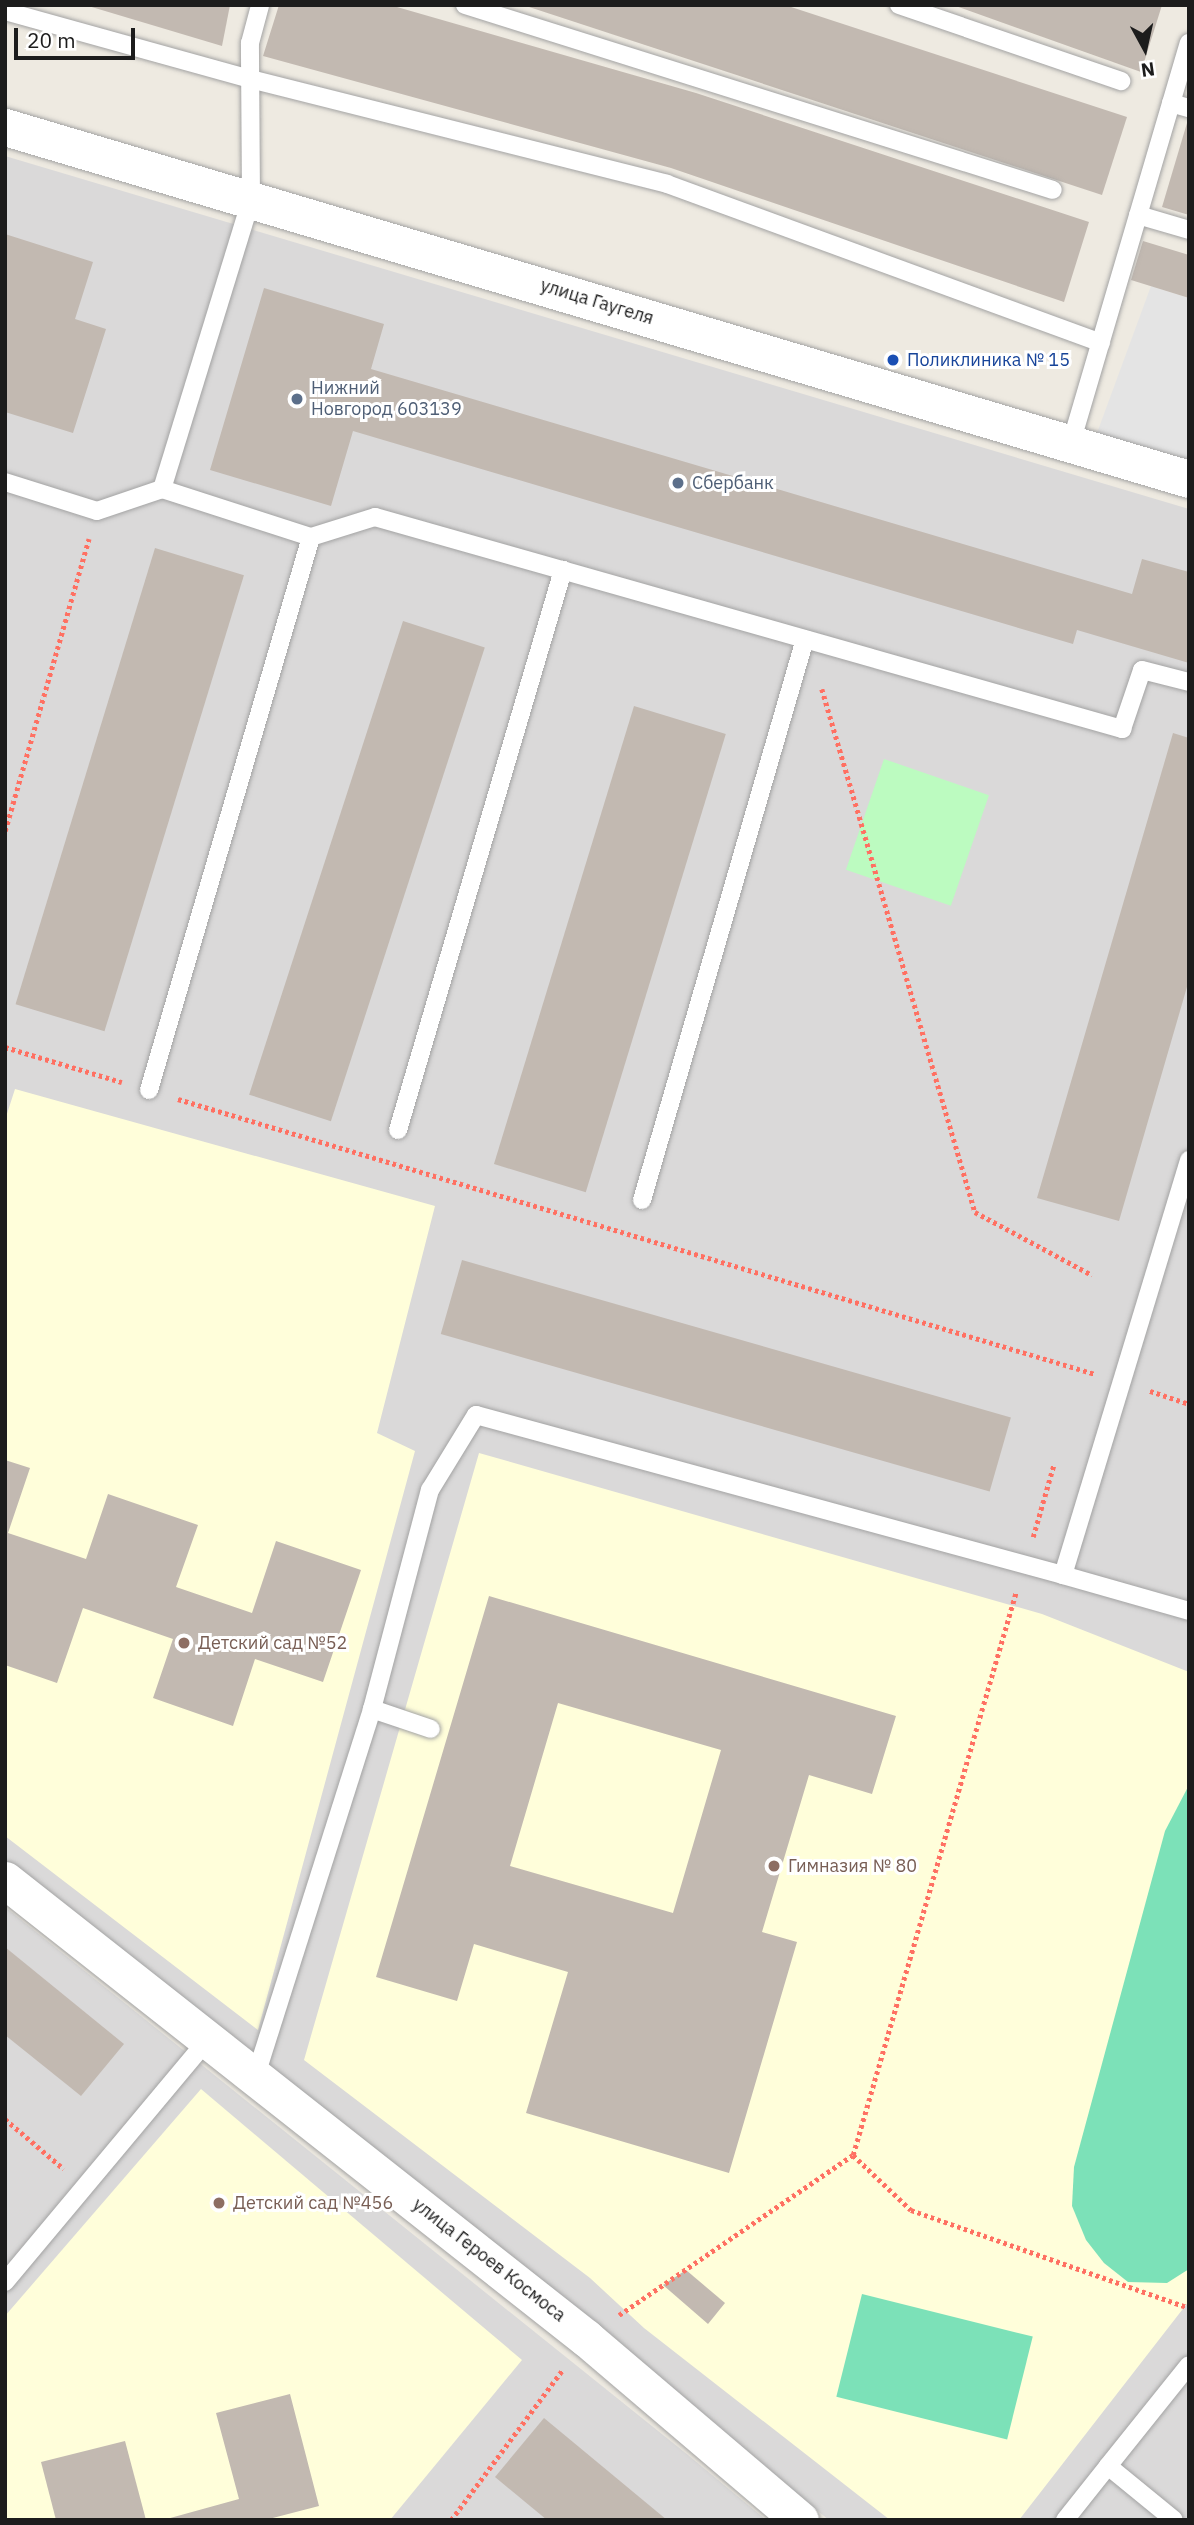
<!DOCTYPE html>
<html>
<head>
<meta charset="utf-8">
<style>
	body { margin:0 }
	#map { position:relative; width:1194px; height:2525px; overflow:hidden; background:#eeeae1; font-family:"IBM Plex Sans",sans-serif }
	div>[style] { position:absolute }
	.residential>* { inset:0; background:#dad9d9 }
	.education>* { inset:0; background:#fffeda }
	.park>* { inset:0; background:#bcfbc0; transform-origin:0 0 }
	.pitch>* { inset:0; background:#7ce1b8; transform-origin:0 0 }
	.parking>* { inset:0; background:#e4e4e4 }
	.building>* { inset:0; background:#c2b9b1; transform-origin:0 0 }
	.path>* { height:4.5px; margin-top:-2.25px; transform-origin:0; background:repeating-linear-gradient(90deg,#ff7062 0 3.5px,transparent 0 7px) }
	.roads { filter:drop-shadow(0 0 2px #a3a3a3) drop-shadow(0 0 2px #a3a3a3) }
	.service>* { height:18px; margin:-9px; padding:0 9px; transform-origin:9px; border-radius:9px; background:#fff }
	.minor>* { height:37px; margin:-18.5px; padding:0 18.5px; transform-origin:18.5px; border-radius:18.5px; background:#fff }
	.dots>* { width:19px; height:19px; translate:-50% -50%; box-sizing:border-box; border:4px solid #fff; border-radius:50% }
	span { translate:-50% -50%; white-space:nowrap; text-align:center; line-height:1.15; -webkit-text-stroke:6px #fff; paint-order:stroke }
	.street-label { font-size:18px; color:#1c1c1c }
	.transit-label { font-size:18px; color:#164399 }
	.left { translate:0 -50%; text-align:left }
	.service-label { font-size:18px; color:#4e5e75 }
	.education-label { font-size:18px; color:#785e54 }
	.frame { position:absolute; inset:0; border:7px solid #1c1c1c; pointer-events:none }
	.north { position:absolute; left:1110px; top:14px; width:70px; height:70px; -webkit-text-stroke:5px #fff; paint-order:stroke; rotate:172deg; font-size:19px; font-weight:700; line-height:28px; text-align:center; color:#1c1c1c }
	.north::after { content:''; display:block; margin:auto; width:24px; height:32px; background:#1c1c1c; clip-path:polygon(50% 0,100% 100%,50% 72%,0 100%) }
	.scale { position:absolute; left:14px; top:28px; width:121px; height:32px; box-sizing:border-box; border:4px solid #1c1c1c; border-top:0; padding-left:9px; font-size:21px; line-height:24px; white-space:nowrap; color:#1c1c1c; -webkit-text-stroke:5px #fff; paint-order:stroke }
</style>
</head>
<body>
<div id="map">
	<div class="residential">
		<i style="clip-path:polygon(5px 156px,1189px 509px,1189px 2520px,829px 2520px,5px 1861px)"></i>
		<i style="clip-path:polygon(5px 1907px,688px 2455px,766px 2520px,5px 2520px)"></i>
	</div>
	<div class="education">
		<i style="clip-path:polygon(15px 1089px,435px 1206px,377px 1433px,415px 1451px,258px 2030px,5px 1836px,5px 1120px)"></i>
		<i style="clip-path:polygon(479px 1453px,1042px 1614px,1189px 1672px,1189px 2301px,1019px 2520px,890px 2520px,644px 2328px,590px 2278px,304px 2060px)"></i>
		<i style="clip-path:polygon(201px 2089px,522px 2360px,390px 2520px,5px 2520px,5px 2316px)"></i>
	</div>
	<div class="park">
		<i style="left:884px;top:759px;width:111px;height:117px;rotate:19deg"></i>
	</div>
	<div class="pitch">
		<i style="clip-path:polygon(1189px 1785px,1189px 2269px,1167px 2283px,1128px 2282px,1104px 2263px,1086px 2240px,1072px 2206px,1074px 2167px,1165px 1831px)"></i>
		<i style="left:862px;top:2294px;width:176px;height:106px;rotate:14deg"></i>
	</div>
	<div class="parking">
		<i style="clip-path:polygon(1151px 286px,1189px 298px,1189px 460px,1097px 433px)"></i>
	</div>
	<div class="building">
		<i style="clip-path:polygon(85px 5px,230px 5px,222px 46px)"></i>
		<i style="clip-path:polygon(279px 5px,390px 5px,696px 93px,1089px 222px,1064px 302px,671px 168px,263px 56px)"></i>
		<i style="clip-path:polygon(523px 5px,785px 5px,1127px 117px,1102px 195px)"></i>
		<i style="clip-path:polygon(953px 5px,1162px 5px,1141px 72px)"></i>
		<i style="clip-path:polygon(1187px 123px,1189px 124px,1189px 215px,1162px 207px)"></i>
		<i style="clip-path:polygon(5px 234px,93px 262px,75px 319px,106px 329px,73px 433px,5px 412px)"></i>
		<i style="clip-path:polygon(1143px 241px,1189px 255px,1189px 298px,1131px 280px)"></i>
		<i style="clip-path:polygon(264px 288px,384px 324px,371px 369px,1132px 594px,1142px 559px,1189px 572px,1189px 663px,1077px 630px,1073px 644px,353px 431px,331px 506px,210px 470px)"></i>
		<i style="left:155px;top:548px;width:93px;height:477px;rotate:17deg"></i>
		<i style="left:403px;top:621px;width:86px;height:498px;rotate:18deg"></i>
		<i style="left:634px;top:706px;width:96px;height:479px;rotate:17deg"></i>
		<i style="clip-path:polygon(1173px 733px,1189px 738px,1189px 980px,1119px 1221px,1037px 1198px)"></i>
		<i style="left:462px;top:1260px;width:571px;height:77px;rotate:16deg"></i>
		<i style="clip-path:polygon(5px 1460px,30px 1468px,8px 1533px,86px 1559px,108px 1494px,198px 1525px,176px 1587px,252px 1613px,276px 1541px,361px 1570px,323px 1682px,255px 1659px,233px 1726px,153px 1698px,173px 1639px,83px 1608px,57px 1683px,5px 1665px)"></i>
		<i style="clip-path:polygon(evenodd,489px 1596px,896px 1716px,872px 1794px,809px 1775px,762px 1932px,797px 1942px,729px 2173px,526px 2113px,568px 1972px,474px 1944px,457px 2001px,376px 1977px,489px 1596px,558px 1703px,721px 1750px,673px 1913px,510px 1866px,558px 1703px)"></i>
		<i style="clip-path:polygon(5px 1947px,124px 2044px,81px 2096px,5px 2035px)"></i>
		<i style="clip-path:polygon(686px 2270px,725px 2303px,708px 2324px,663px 2285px)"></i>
		<i style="clip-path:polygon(290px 2394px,319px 2506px,265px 2520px,163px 2520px,239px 2499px,216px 2413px)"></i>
		<i style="clip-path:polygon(544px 2418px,667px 2520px,547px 2520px,495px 2477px)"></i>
		<i style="clip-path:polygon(125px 2441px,146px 2520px,56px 2520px,41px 2462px)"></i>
	</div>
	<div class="path">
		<i style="left:822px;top:689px;width:545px;rotate:73.69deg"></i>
		<i style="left:975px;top:1212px;width:133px;rotate:28.3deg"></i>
		<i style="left:5px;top:831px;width:304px;rotate:-74deg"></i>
		<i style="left:5px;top:1047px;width:122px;rotate:16.7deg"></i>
		<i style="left:178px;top:1099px;width:957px;rotate:16.69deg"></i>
		<i style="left:1150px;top:1391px;width:41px;rotate:18.4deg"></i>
		<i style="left:1033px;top:1537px;width:76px;rotate:-74deg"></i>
		<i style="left:5px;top:2119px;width:77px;rotate:40.3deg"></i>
		<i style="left:853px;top:2155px;width:80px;rotate:43.5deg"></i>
		<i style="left:911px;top:2210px;width:295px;rotate:19.4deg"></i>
		<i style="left:619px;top:2315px;width:283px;rotate:-34.4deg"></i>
		<i style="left:853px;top:2155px;width:586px;rotate:-73.85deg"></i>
		<i style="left:451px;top:2520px;width:188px;rotate:-53.4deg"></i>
	</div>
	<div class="roads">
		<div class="service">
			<i style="left:465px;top:5px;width:616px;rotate:17.46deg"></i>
			<i style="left:899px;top:5px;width:235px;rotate:18.9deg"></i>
			<i style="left:5px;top:11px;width:258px;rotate:15.5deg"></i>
			<i style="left:254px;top:80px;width:426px;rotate:14.1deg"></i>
			<i style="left:667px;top:184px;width:462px;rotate:20.1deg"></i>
			<i style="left:1171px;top:103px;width:19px;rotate:16deg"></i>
			<i style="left:1138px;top:215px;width:53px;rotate:16.4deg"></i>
			<i style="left:1071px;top:443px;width:417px;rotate:-73.6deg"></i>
			<i style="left:5px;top:482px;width:96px;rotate:17.5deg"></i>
			<i style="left:97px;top:511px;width:69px;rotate:-18.7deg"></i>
			<i style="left:162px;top:489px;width:303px;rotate:-72.9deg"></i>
			<i style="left:251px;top:199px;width:156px;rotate:-90.4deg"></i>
			<i style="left:250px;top:43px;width:39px;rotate:-75deg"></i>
			<i style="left:162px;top:489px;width:157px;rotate:17.9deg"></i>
			<i style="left:311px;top:537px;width:67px;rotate:-17.4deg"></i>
			<i style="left:375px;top:517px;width:777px;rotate:15.84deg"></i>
			<i style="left:1122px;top:729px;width:62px;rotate:-71.3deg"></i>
			<i style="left:1142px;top:670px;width:49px;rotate:14.3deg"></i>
			<i style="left:149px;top:1090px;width:576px;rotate:-73.67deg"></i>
			<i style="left:398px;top:1130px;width:584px;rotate:-73.58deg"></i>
			<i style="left:642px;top:1200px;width:584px;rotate:-73.8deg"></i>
			<i style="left:1063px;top:1575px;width:131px;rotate:15.9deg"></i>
			<i style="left:372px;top:1709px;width:62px;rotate:18.7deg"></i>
			<i style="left:256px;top:2075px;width:384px;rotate:-72.4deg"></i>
			<i style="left:372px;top:1709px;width:227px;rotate:-75.2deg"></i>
			<i style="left:430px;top:1490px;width:88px;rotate:-58.5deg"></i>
			<i style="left:476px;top:1415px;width:608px;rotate:15.25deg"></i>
			<i style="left:1063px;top:1575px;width:434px;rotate:-73.1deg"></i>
			<i style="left:5px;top:2282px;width:318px;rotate:-50.1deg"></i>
			<i style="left:1108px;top:2466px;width:129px;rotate:-51.3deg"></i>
			<i style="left:1065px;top:2520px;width:69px;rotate:-51.5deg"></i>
			<i style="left:1108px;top:2466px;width:85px;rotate:39.3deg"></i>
		</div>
		<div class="minor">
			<i style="left:5px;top:127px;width:1235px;rotate:16.56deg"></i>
			<i style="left:5px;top:1880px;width:740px;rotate:38.25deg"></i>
			<i style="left:586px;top:2338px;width:281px;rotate:40.4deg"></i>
		</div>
	</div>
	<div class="dots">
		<i style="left:893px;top:360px;background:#1a4fb4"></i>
		<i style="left:297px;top:399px;background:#5c6f8a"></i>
		<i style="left:678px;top:483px;background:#5c6f8a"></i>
		<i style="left:184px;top:1643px;background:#8d6e63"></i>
		<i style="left:774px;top:1866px;background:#8d6e63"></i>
		<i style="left:219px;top:2203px;background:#8d6e63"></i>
	</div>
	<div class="street-label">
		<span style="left:597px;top:302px;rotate:17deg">улица Гаугеля</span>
		<span style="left:489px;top:2260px;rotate:38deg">улица Героев Космоса</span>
	</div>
	<div class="transit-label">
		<span class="left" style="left:907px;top:360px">Поликлиника № 15</span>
	</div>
	<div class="service-label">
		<span class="left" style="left:311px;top:399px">Нижний<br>Новгород 603139</span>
		<span class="left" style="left:692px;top:483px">Сбербанк</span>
	</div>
	<div class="education-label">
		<span class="left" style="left:198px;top:1643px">Детский сад №52</span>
		<span class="left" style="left:788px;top:1866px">Гимназия № 80</span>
		<span class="left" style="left:233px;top:2203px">Детский сад №456</span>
	</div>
	<div class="frame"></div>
	<div class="north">N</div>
	<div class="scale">20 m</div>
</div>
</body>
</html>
